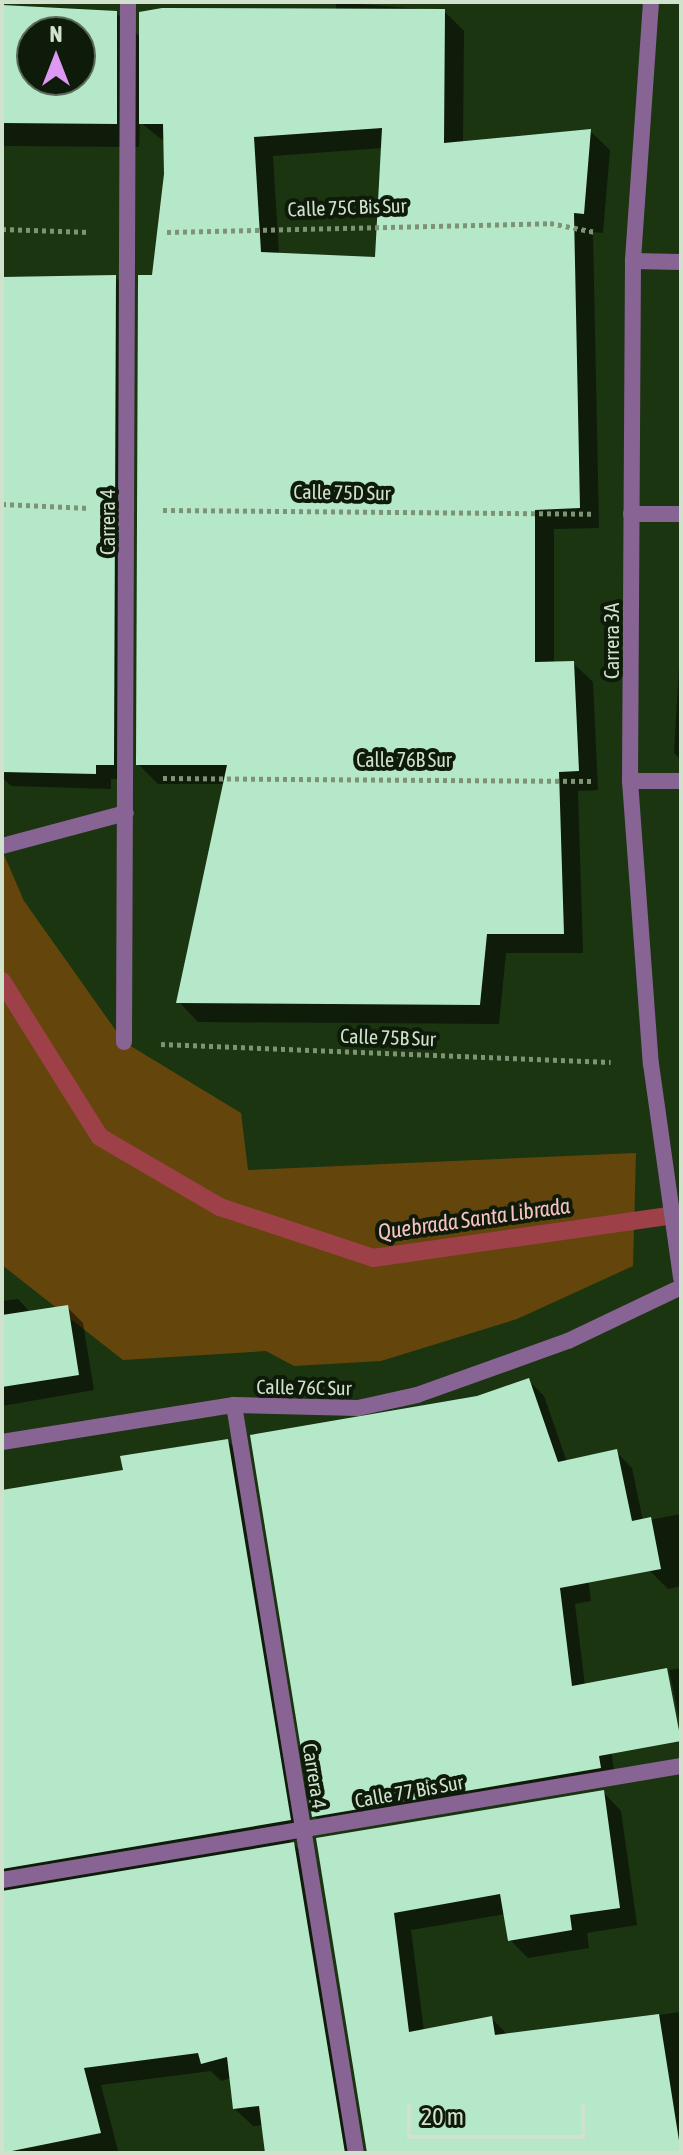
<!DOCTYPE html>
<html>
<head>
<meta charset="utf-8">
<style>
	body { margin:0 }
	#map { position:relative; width:683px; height:2155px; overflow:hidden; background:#1b3511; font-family:"Asap Condensed",sans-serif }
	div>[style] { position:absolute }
	.green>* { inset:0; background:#64460c }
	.shadow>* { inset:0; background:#0007 }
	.stream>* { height:18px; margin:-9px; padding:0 9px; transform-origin:9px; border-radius:9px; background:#9d4048 }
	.building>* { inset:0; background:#b5e8c9 }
	.path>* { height:5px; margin-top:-2.5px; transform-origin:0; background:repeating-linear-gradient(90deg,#7e9376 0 4px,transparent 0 8px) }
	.minor>* { height:16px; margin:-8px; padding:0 8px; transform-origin:8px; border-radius:8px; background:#886494 }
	span { translate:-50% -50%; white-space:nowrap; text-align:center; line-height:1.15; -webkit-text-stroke:8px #0e1a0a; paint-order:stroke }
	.street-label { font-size:20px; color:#d1e2cc }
	.water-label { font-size:22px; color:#f8c2c3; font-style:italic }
	.frame { position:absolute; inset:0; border:4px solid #d1e2cc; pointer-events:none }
	.north { position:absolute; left:16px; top:16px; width:80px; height:80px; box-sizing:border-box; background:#0e1a0a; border:2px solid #5c6a58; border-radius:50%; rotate:0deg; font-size:22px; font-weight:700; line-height:32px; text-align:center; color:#d1e2cc }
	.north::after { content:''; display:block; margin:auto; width:28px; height:36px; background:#dd99f3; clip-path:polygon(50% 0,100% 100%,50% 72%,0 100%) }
	.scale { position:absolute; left:407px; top:2103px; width:178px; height:36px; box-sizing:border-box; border:4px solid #d1e2cc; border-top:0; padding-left:10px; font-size:24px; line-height:28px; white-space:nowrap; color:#d1e2cc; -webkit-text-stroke:6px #0e1a0a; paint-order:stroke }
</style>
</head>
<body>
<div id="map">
	<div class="green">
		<i style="clip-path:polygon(2px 850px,24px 901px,124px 1042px,241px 1113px,248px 1170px,636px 1153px,633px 1266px,517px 1319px,381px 1361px,294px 1366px,266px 1351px,123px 1360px,2px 1265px)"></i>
	</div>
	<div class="shadow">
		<i style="clip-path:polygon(evenodd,336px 2px,444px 11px,464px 31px,463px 143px,590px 131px,610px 150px,603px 233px,593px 232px,599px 528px,554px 529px,554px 663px,573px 663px,593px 682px,598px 790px,578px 791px,583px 953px,506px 953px,499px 1024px,198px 1022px,179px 1002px,225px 784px,158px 784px,138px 764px,166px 143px,140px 122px,139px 147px,2px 146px,2px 7px,116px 13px,141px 38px,336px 11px,336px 2px,32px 32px,80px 32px,80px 80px,32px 80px,32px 32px,336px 2px,383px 148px,377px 259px,279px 254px,273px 156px,383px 148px)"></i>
		<i style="clip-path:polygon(115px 277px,131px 293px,129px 779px,111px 779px,111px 789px,11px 786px,2px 777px,2px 279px)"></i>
		<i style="clip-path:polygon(681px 631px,681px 760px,674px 753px)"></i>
		<i style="clip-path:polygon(18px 1299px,31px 1313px,67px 1307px,83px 1323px,94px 1390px,2px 1406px,2px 1301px)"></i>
		<i style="clip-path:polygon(528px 1380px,544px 1396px,567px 1462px,616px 1452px,632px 1468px,643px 1521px,681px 1514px,681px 1586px,668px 1589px,650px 1571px,583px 1539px,591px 1601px,575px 1604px,585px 1686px,604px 1701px,616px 1784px,330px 1832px,314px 1816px,478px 1397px)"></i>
		<i style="clip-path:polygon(228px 1441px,246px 1460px,308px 1838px,290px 1841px,312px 1862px,359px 2153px,268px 2153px,264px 2125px,253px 2126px,234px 2108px,231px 2078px,221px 2081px,211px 2071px,101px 2085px,118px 2151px,2px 2153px,2px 1493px,125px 1472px)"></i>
		<i style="clip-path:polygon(681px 1668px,681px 1728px,669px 1670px)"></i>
		<i style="clip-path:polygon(603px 1792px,621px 1811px,637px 1925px,587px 1933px,589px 1948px,528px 1958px,510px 1940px,506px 1914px,411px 1930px,424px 2031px,491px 2018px,508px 2035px,681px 2012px,681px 2153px,369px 2153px,318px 1840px)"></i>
	</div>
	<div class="stream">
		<i style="left:2px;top:981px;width:184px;rotate:57.9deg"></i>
		<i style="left:100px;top:1137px;width:139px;rotate:30.3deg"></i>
		<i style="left:220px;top:1207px;width:161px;rotate:18.4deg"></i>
		<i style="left:373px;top:1258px;width:311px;rotate:-8.1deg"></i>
	</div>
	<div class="building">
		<i style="clip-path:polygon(evenodd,2px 5px,117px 11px,117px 124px,2px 123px,2px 5px,32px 32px,80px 32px,80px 80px,32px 80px,32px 32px)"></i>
		<i style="clip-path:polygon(evenodd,162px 8px,445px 9px,444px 143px,591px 129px,584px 214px,574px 213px,580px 508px,535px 510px,535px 662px,574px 661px,579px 771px,559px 772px,564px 934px,487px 934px,480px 1005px,176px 1003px,227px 765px,136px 765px,138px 275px,152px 275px,164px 174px,163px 124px,139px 124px,139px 12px,162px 8px,382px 128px,375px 257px,261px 252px,254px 137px,382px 128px)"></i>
		<i style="clip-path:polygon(116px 275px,114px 765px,96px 765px,96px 774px,2px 772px,2px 277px)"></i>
		<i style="clip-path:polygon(68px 1305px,79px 1375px,2px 1387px,2px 1315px)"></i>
		<i style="clip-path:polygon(529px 1378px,558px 1462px,617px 1449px,632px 1521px,651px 1517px,661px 1569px,560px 1588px,572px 1686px,667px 1668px,681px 1741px,599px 1756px,601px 1768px,312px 1817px,250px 1435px,477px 1396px)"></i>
		<i style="clip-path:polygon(228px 1439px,291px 1820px,2px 1869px,2px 1490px,123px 1470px,120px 1456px)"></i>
		<i style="clip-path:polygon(604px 1790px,620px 1908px,570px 1915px,572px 1930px,508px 1941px,500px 1894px,394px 1913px,409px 2032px,492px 2016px,495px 2035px,659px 2014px,681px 2153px,367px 2153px,316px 1838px)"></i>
		<i style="clip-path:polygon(294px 1842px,345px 2153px,265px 2153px,259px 2106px,233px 2109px,227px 2057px,201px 2064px,198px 2053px,84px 2068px,101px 2133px,2px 2153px,2px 1891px)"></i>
	</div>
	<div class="path">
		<i style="left:2px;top:229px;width:87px;rotate:2deg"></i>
		<i style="left:167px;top:232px;width:383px;rotate:-1.3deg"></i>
		<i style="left:550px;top:223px;width:46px;rotate:11.3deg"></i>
		<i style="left:2px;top:504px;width:87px;rotate:2.6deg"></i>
		<i style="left:163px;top:510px;width:430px;rotate:0.5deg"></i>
		<i style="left:163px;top:778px;width:430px;rotate:0.4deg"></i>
		<i style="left:161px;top:1044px;width:450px;rotate:2.3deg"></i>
	</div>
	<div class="minor">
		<i style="left:651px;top:2px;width:260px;rotate:94deg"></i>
		<i style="left:633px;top:261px;width:520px;rotate:90.33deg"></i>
		<i style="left:630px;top:781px;width:284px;rotate:85.8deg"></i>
		<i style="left:651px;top:1064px;width:216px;rotate:82deg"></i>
		<i style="left:633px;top:261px;width:48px;rotate:1.2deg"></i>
		<i style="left:631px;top:514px;width:50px"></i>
		<i style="left:630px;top:781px;width:51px"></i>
		<i style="left:2px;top:846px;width:128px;rotate:-14.9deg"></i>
		<i style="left:124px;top:1042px;width:1040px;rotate:-89.78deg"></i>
		<i style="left:234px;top:1405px;width:758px;rotate:80.74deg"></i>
		<i style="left:2px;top:1442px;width:235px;rotate:-9.1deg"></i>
		<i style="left:234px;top:1405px;width:124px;rotate:1.4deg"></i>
		<i style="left:358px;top:1408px;width:60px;rotate:-12.4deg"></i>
		<i style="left:417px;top:1395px;width:160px;rotate:-19.7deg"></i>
		<i style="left:568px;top:1341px;width:125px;rotate:-25.5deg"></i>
		<i style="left:2px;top:1880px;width:689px;rotate:-9.53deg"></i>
	</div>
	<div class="street-label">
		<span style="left:347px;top:207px;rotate:-2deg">Calle 75C Bis Sur</span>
		<span style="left:342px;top:492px;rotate:1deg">Calle 75D Sur</span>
		<span style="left:107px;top:522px;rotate:-90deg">Carrera 4</span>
		<span style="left:611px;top:641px;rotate:-90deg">Carrera 3A</span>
		<span style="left:404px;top:759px">Calle 76B Sur</span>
		<span style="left:388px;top:1037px;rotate:2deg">Calle 75B Sur</span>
		<span style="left:304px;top:1387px;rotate:1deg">Calle 76C Sur</span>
		<span style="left:315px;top:1776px;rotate:81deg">Carrera 4</span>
		<span style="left:409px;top:1791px;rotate:-10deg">Calle 77 Bis Sur</span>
	</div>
	<div class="water-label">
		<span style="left:474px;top:1219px;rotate:-8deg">Quebrada Santa Librada</span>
	</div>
	<div class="frame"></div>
	<div class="north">N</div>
	<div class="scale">20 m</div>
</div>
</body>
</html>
